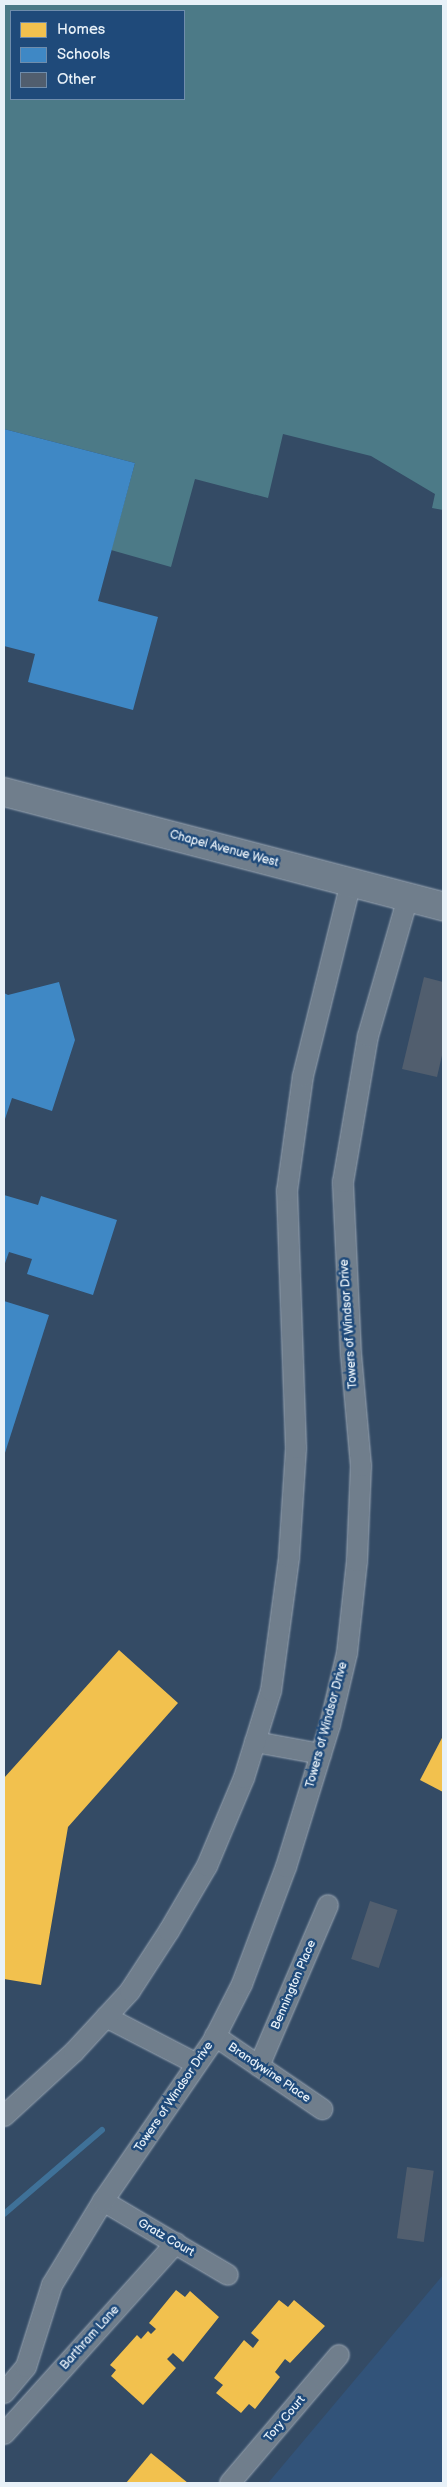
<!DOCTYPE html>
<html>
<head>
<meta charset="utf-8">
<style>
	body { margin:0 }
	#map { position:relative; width:447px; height:2487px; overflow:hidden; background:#344b65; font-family:"Balsamiq Sans",sans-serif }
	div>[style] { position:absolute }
	.built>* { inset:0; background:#325379 }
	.green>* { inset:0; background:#4c7a87 }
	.homes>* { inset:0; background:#f2c14e }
	.schools>* { inset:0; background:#3f88c5 }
	.stream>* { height:6px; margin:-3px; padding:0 3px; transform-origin:3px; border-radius:3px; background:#3f7198 }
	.building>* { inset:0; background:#515e6e; transform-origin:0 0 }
	.roads { filter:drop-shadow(0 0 1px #9aa6b3) drop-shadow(0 0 1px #9aa6b3) }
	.street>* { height:20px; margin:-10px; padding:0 10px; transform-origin:10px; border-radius:10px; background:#707e8c }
	.secondary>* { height:28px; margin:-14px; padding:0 14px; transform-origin:14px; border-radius:14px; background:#707e8c }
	span { translate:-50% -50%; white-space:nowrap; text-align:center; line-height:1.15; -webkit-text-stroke:5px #1f4a7a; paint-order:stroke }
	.street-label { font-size:12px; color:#e8f1f8 }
	.frame { position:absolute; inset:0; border:5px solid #e8f1f8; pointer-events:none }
	.legend { position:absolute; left:10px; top:10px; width:175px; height:90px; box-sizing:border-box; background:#1f4a7a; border:1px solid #6f8dac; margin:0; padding:6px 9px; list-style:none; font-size:15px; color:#e8f1f8 }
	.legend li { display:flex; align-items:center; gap:10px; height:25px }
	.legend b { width:25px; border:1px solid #6f8dac }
</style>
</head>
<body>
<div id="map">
	<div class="built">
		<i style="clip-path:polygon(443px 2275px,443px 2483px,268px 2483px)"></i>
	</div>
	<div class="green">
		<i style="clip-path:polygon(evenodd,4px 4px,443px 4px,443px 510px,432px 508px,435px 494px,371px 456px,283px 434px,268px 498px,195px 479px,171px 567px,111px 550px,135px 463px,4px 429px,4px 4px,11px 11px,184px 11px,184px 99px,11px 99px,11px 11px)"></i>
	</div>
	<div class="homes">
		<i style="clip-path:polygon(119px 1650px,178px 1703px,68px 1827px,41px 1985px,4px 1979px,4px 1778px)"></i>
		<i style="clip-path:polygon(443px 1736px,443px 1792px,420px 1780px)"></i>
		<i style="clip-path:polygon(176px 2290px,185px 2297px,190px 2291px,219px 2317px,183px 2362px,173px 2353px,167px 2359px,176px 2368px,143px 2405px,111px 2376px,116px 2370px,110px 2365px,137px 2335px,141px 2339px,148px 2331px,151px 2334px,156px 2329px,149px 2323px)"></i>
		<i style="clip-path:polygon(279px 2300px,288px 2307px,294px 2300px,325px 2326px,290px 2363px,285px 2359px,275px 2372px,280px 2377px,255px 2409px,249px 2404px,241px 2413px,216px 2393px,223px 2385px,214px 2378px,244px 2340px,253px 2348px,259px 2340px,251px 2333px)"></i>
		<i style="clip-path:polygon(151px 2453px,188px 2483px,126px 2483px)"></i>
	</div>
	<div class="schools">
		<i style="clip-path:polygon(4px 429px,135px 463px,98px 601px,158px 617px,133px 710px,28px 682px,35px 654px,4px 646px)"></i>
		<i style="clip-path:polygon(59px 982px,75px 1040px,52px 1111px,12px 1098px,4px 1122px,4px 993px,8px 995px)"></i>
		<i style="clip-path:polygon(4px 1195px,38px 1205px,41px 1196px,117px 1220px,93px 1295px,27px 1274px,32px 1259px,9px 1252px,4px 1266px)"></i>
		<i style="clip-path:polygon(4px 1301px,49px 1315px,4px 1456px)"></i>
	</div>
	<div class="stream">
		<i style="left:4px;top:2214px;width:129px;rotate:-40.6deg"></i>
	</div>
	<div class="building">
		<i style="clip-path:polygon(424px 977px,443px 982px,443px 1051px,437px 1077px,402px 1069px)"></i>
		<i style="left:370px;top:1901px;width:29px;height:61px;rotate:18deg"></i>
		<i style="left:407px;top:2167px;width:27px;height:72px;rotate:8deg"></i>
	</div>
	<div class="roads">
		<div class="street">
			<i style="left:255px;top:1742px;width:67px;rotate:10.3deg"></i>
			<i style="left:106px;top:2017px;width:102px;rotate:27.3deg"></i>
			<i style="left:215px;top:2036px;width:130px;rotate:34.3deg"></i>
			<i style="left:259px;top:2066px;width:175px;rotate:-66.8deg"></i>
			<i style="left:4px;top:2116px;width:95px;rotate:-42.4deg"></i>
			<i style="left:74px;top:2052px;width:83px;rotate:-47.4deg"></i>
			<i style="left:130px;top:1991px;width:72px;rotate:-57deg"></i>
			<i style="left:169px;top:1931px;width:75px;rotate:-59.7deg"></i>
			<i style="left:207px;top:1866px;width:95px;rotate:-67.2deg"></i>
			<i style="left:244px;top:1778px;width:91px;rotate:-72.8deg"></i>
			<i style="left:271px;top:1691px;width:135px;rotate:-82.3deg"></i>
			<i style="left:289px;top:1557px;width:109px;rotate:-86.3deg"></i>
			<i style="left:296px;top:1448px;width:257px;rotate:-92deg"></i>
			<i style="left:287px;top:1191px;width:116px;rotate:-82.1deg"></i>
			<i style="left:303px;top:1076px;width:200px;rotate:-76.1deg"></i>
			<i style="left:103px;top:2201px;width:145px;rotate:30.6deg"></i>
			<i style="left:4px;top:2393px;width:34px;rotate:-50deg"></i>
			<i style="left:26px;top:2367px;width:86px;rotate:-72.4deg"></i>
			<i style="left:52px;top:2285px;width:98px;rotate:-58.7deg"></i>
			<i style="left:103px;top:2201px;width:194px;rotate:-55.5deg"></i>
			<i style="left:213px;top:2041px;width:64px;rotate:-63deg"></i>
			<i style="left:242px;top:1984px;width:125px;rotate:-69.4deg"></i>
			<i style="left:286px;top:1867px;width:149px;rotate:-72.8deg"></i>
			<i style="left:330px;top:1725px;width:74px;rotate:-76.7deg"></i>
			<i style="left:347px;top:1653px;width:93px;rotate:-83.8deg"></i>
			<i style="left:357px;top:1561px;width:95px;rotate:-87.6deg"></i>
			<i style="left:361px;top:1466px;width:112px;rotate:-95.1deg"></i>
			<i style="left:351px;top:1354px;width:172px;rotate:-92.7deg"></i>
			<i style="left:343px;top:1182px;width:148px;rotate:-80.3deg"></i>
			<i style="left:368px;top:1036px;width:145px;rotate:-73.9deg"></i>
			<i style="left:4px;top:2434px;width:257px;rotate:-48deg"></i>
			<i style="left:230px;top:2483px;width:168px;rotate:-49.6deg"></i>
		</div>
		<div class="secondary">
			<i style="left:4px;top:792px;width:454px;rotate:14.6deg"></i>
		</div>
	</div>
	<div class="street-label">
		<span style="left:224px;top:849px;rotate:15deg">Chapel Avenue West</span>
		<span style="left:349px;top:1324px;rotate:-94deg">Towers of Windsor Drive</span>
		<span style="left:327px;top:1725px;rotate:-75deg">Towers of Windsor Drive</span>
		<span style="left:294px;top:1985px;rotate:-67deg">Bennington Place</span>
		<span style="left:269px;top:2073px;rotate:34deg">Brandywine Place</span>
		<span style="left:174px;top:2097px;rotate:-56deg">Towers of Windsor Drive</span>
		<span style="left:166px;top:2238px;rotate:30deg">Gratz Court</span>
		<span style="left:90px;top:2338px;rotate:-48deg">Barthram Lane</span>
		<span style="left:285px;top:2419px;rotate:-50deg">Tory Court</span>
	</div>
	<div class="frame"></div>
	<ul class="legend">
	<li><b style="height:14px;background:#f2c14e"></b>Homes</li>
	<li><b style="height:14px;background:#3f88c5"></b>Schools</li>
	<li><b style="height:14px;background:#515e6e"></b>Other</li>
	</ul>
</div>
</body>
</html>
